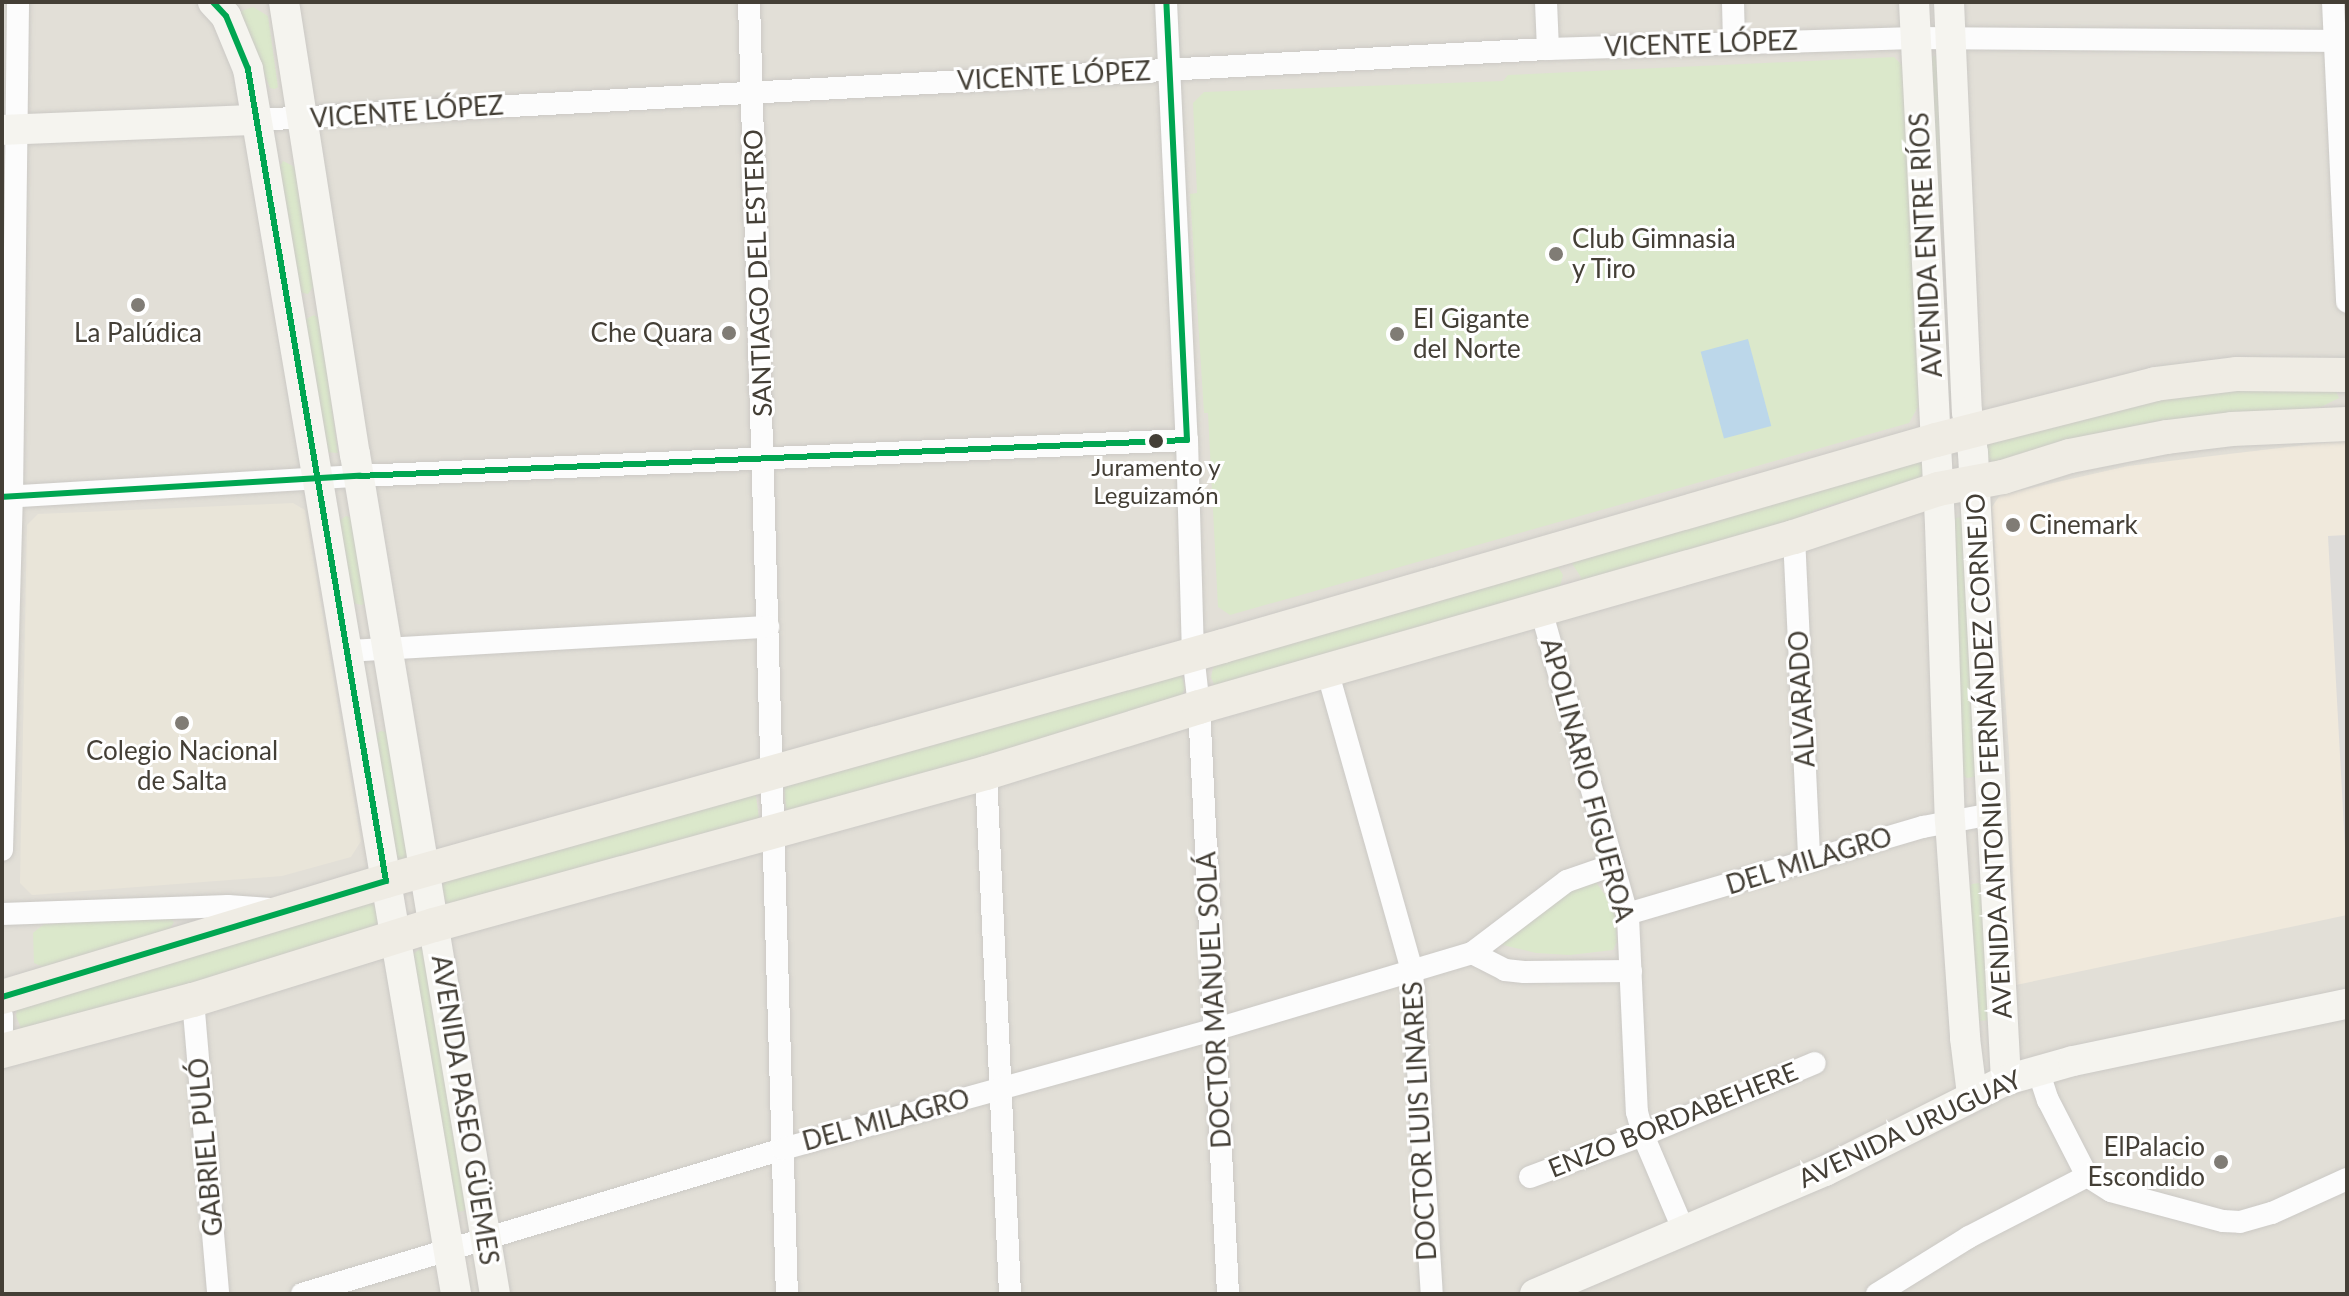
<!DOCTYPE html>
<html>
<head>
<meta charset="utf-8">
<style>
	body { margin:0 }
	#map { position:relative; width:2349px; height:1296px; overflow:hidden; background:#eeede9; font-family:Lato,sans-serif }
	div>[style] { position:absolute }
	.residential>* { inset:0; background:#e2dfd7; transform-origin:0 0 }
	.commercial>* { inset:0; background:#f0e9dc }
	.education>* { inset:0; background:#e9e5d9 }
	.green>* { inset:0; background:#dbe8cb; transform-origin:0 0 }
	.parking>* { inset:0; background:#dedcd9 }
	.water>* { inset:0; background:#bcd7ea; transform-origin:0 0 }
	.roads { filter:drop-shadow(0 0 2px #cbc9c5) drop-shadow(0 0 2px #cbc9c5) }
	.street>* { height:22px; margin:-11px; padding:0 11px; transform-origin:11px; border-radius:11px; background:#fcfcfc }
	.secondary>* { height:30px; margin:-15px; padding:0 15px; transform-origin:15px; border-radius:15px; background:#f5f4ef }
	.primary>* { height:34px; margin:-17px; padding:0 17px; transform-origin:17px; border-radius:17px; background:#efece4 }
	.bus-1>* { height:6px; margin:-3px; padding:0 3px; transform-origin:3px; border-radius:3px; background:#00a651 }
	.dots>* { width:22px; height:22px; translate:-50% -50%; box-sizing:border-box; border:4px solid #fff; border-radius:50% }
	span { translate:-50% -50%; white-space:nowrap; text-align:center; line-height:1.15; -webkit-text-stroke:6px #fff; paint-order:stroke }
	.bus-label { font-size:24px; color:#443f36 }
	.street-label { font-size:26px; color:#443f36 }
	.poi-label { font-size:26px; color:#443f36 }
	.left { translate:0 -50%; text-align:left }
	.right { translate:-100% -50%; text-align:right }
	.frame { position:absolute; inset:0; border:4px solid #443f36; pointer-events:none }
</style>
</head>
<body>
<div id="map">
	<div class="residential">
		<i style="left:2px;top:2px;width:2345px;height:1292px"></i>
	</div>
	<div class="commercial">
		<i style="clip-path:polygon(2347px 440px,2347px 915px,2016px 985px,2009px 751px,1992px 507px,2000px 495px,2128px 466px)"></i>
	</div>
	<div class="education">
		<i style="clip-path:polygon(293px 503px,305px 510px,361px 841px,351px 857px,282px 876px,32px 895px,20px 883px,27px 525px,38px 514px)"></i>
	</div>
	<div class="green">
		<i style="clip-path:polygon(253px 7px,268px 16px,278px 87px,275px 89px,270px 88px,239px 12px)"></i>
		<i style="left:1927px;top:56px;width:14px;height:352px"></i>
		<i style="clip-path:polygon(1894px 57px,1903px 66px,1919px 405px,1909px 423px,1230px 615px,1218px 607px,1208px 413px,1204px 413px,1190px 194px,1197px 193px,1193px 103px,1204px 92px,1503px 81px,1508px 75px)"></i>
		<i style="clip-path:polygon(283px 161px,295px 167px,314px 286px,308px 294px,299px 292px,278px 168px)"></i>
		<i style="clip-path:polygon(314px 315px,320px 319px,338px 453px,326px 452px,304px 320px)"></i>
		<i style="clip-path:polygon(2246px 387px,2335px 389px,2339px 398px,2321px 407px,2279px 411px,1990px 465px,1985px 461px,1985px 443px,2111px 407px)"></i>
		<i style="clip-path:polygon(1926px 459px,1928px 472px,1922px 479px,1814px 510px,1805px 524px,1579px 584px,1581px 577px,1569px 559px)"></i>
		<i style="clip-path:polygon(346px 516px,353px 518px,366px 603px,362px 605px,353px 603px,338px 522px)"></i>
		<i style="clip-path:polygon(1964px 516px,1979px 776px,1967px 778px,1957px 771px,1953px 519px)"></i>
		<i style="clip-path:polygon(1558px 567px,1563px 575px,1558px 594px,1215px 687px,1211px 677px,1214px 664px)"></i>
		<i style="clip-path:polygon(1182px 675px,1185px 688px,1181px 699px,792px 814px,786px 809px,784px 787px)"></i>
		<i style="clip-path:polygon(381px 731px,386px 732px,412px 864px,396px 867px,374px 735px)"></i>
		<i style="clip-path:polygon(745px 790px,756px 796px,759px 818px,753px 825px,446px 905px,442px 886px,447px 875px)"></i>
		<i style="clip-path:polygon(1595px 881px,1615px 909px,1617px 942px,1613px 950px,1570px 955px,1536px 953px,1499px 944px,1572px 886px)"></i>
		<i style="clip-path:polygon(1980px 883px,1986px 889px,1990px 1020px,1980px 1021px,1972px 1017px,1965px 892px,1972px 884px)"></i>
		<i style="clip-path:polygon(370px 900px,376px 906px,379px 928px,30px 1031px,21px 1028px,16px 1016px,17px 1008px)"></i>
		<i style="clip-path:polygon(169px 917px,174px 922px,170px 929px,43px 967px,34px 963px,33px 933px,44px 924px)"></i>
		<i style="clip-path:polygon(421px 948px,426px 951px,468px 1203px,464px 1211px,457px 1212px,410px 956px)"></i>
	</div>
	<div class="parking">
		<i style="clip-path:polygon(2347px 535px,2347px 865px,2346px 865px,2328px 536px)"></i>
	</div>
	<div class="water">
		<i style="left:1748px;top:339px;width:90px;height:49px;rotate:75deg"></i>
	</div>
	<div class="roads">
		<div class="street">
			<i style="left:749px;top:2px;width:1293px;rotate:88.32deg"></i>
			<i style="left:1166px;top:2px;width:439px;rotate:87.3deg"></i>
			<i style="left:1187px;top:440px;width:214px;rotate:88.4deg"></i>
			<i style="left:1193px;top:654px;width:53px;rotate:83.5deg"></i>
			<i style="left:1199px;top:707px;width:588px;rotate:87.17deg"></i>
			<i style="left:1546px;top:2px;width:47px;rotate:87.6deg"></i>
			<i style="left:1733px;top:2px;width:41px;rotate:88.6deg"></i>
			<i style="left:2333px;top:2px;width:300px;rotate:87.3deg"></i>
			<i style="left:256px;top:120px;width:1294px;rotate:-3.15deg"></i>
			<i style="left:1548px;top:49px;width:367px;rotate:-1.7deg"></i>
			<i style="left:1915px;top:38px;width:432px;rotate:0.4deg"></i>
			<i style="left:2px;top:497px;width:358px;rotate:-3.4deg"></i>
			<i style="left:359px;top:476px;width:829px;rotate:-2.49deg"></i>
			<i style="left:1794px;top:537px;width:324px;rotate:87.3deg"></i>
			<i style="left:1541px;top:610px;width:319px;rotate:74.2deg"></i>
			<i style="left:1628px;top:917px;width:195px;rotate:87.4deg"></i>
			<i style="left:1637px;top:1112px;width:24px;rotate:75deg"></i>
			<i style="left:1643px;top:1135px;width:104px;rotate:66.9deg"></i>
			<i style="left:348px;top:651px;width:421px;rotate:-3.3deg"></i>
			<i style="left:1327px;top:670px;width:313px;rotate:74.2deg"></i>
			<i style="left:1412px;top:971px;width:324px;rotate:86.5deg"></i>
			<i style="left:986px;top:773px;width:522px;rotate:87.36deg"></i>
			<i style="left:2px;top:850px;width:354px;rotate:-88.4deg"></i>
			<i style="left:12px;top:496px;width:494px;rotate:-89.3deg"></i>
			<i style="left:2px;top:914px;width:226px;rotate:-2deg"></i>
			<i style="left:228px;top:906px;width:42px;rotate:4.1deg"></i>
			<i style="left:1627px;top:914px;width:309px;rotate:-16.4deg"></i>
			<i style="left:1923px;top:827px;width:70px;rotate:-10.7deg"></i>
			<i style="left:1472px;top:953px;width:37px;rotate:27deg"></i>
			<i style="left:1505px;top:970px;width:19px;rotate:6deg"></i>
			<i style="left:1524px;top:972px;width:107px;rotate:-0.5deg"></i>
			<i style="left:193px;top:1000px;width:295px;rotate:85.1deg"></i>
			<i style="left:2px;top:1016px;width:13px;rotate:90deg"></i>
			<i style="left:2038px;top:1070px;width:32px;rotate:72deg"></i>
			<i style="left:2048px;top:1100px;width:85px;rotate:62.8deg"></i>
			<i style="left:2087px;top:1176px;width:28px;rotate:32deg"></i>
			<i style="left:2111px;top:1191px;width:116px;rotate:15deg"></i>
			<i style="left:2223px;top:1221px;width:17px;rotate:3deg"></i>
			<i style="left:2240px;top:1222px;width:33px;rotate:-16deg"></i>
			<i style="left:2272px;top:1213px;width:82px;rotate:-24.4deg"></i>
			<i style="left:1530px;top:1177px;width:121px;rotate:-20.4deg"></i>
			<i style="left:1643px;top:1135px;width:186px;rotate:-22.7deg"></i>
			<i style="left:302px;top:1294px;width:502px;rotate:-16.78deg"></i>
			<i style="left:783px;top:1149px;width:450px;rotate:-15.5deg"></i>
			<i style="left:1217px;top:1029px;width:266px;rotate:-16.6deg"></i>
			<i style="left:1472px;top:953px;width:119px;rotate:-37.2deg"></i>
			<i style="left:1567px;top:881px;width:49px;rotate:-19.2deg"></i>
			<i style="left:1877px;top:1294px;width:108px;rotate:-31.8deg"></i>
			<i style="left:1969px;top:1237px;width:133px;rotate:-27.3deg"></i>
		</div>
		<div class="secondary">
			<i style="left:213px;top:2px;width:19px;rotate:47deg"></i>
			<i style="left:226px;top:16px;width:57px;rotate:67.5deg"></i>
			<i style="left:248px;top:69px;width:1243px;rotate:80.36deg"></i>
			<i style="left:284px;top:2px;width:458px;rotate:81.1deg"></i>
			<i style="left:355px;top:454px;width:852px;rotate:80.54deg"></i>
			<i style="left:1914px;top:2px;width:524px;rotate:87.15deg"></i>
			<i style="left:1940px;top:525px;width:296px;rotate:88.1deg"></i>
			<i style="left:1950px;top:821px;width:218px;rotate:86deg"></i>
			<i style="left:1965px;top:1038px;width:56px;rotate:82.9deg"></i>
			<i style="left:1949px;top:2px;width:410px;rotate:87.5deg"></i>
			<i style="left:1967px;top:412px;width:41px;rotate:81.7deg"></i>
			<i style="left:1973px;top:453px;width:628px;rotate:86.99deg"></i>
			<i style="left:2px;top:130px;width:254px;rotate:-2.3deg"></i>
			<i style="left:1535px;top:1294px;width:315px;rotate:-23deg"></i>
			<i style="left:1825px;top:1171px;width:203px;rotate:-26.7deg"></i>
			<i style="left:2006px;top:1080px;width:70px;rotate:-15.8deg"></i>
			<i style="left:2073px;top:1061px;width:280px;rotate:-11.8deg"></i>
		</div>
		<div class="primary">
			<i style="left:2px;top:997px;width:401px;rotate:-16.8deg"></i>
			<i style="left:386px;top:881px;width:869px;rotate:-15.68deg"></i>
			<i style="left:1223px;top:646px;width:742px;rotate:-16.12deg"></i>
			<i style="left:1936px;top:440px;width:226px;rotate:-14.3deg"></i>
			<i style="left:2155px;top:384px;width:83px;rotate:-7deg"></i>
			<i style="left:2237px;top:374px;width:110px;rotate:0.5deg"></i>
			<i style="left:2px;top:1051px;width:198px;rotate:-15deg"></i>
			<i style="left:193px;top:1000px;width:252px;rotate:-17.3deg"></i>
			<i style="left:434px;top:925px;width:573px;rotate:-15.4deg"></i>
			<i style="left:986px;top:773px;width:223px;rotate:-17.2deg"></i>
			<i style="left:1199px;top:707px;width:619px;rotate:-15.95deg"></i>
			<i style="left:1794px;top:537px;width:152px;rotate:-18.4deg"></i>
			<i style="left:1938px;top:489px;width:66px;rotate:-10.5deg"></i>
			<i style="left:2003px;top:477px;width:70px;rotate:-17.4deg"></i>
			<i style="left:2070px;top:456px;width:99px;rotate:-11.1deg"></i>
			<i style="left:2167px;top:437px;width:65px;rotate:-7deg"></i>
			<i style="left:2232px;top:429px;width:115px;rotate:-2.5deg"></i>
		</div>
	</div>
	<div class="bus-1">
		<i style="left:2px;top:497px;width:358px;rotate:-3.4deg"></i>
		<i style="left:359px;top:476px;width:829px;rotate:-2.49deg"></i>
		<i style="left:1187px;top:440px;width:439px;rotate:-92.7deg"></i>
		<i style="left:2px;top:997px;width:401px;rotate:-16.8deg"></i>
		<i style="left:386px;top:881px;width:824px;rotate:-99.65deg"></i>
		<i style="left:248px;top:69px;width:57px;rotate:-112.5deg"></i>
		<i style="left:226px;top:16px;width:19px;rotate:-133deg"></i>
	</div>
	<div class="dots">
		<i style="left:1556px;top:254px;background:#807c75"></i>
		<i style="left:138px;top:305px;background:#807c75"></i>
		<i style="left:729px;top:333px;background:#807c75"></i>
		<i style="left:1397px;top:334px;background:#807c75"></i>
		<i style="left:1156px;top:441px;background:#443f36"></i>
		<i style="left:2013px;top:525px;background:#807c75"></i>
		<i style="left:182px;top:723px;background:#807c75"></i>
		<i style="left:2221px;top:1162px;background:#807c75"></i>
	</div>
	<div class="bus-label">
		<span style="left:1156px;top:481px">Juramento y<br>Leguizamón</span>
	</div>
	<div class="street-label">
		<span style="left:1701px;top:44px;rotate:-2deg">VICENTE LÓPEZ</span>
		<span style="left:1054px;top:76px;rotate:-3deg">VICENTE LÓPEZ</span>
		<span style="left:407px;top:112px;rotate:-4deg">VICENTE LÓPEZ</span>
		<span style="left:1926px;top:245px;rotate:-93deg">AVENIDA ENTRE RÍOS</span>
		<span style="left:758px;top:273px;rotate:-92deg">SANTIAGO DEL ESTERO</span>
		<span style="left:1802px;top:699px;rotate:-93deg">ALVARADO</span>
		<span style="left:1989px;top:756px;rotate:-93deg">AVENIDA ANTONIO FERNÁNDEZ CORNEJO</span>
		<span style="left:1587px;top:780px;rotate:75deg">APOLINARIO FIGUEROA</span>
		<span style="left:1809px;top:861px;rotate:-17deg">DEL MILAGRO</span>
		<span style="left:1214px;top:1000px;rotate:-93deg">DOCTOR MANUEL SOLÁ</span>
		<span style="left:465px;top:1110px;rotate:81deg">AVENIDA PASEO GÜEMES</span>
		<span style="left:886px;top:1120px;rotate:-15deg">DEL MILAGRO</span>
		<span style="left:1673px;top:1120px;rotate:-22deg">ENZO BORDABEHERE</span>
		<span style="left:1420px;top:1121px;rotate:-93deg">DOCTOR LUIS LINARES</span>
		<span style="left:1910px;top:1129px;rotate:-25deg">AVENIDA URUGUAY</span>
		<span style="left:206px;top:1147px;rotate:-95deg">GABRIEL PULÓ</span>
	</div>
	<div class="poi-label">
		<span class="left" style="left:1572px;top:254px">Club Gimnasia<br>y Tiro</span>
		<span class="left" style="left:1413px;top:334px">El Gigante<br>del Norte</span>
		<span style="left:138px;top:333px">La Palúdica</span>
		<span class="right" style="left:713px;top:333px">Che Quara</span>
		<span class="left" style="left:2029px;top:525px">Cinemark</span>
		<span style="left:182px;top:766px">Colegio Nacional<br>de Salta</span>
		<span class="right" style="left:2205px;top:1162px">ElPalacio<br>Escondido</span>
	</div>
	<div class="frame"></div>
</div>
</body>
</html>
